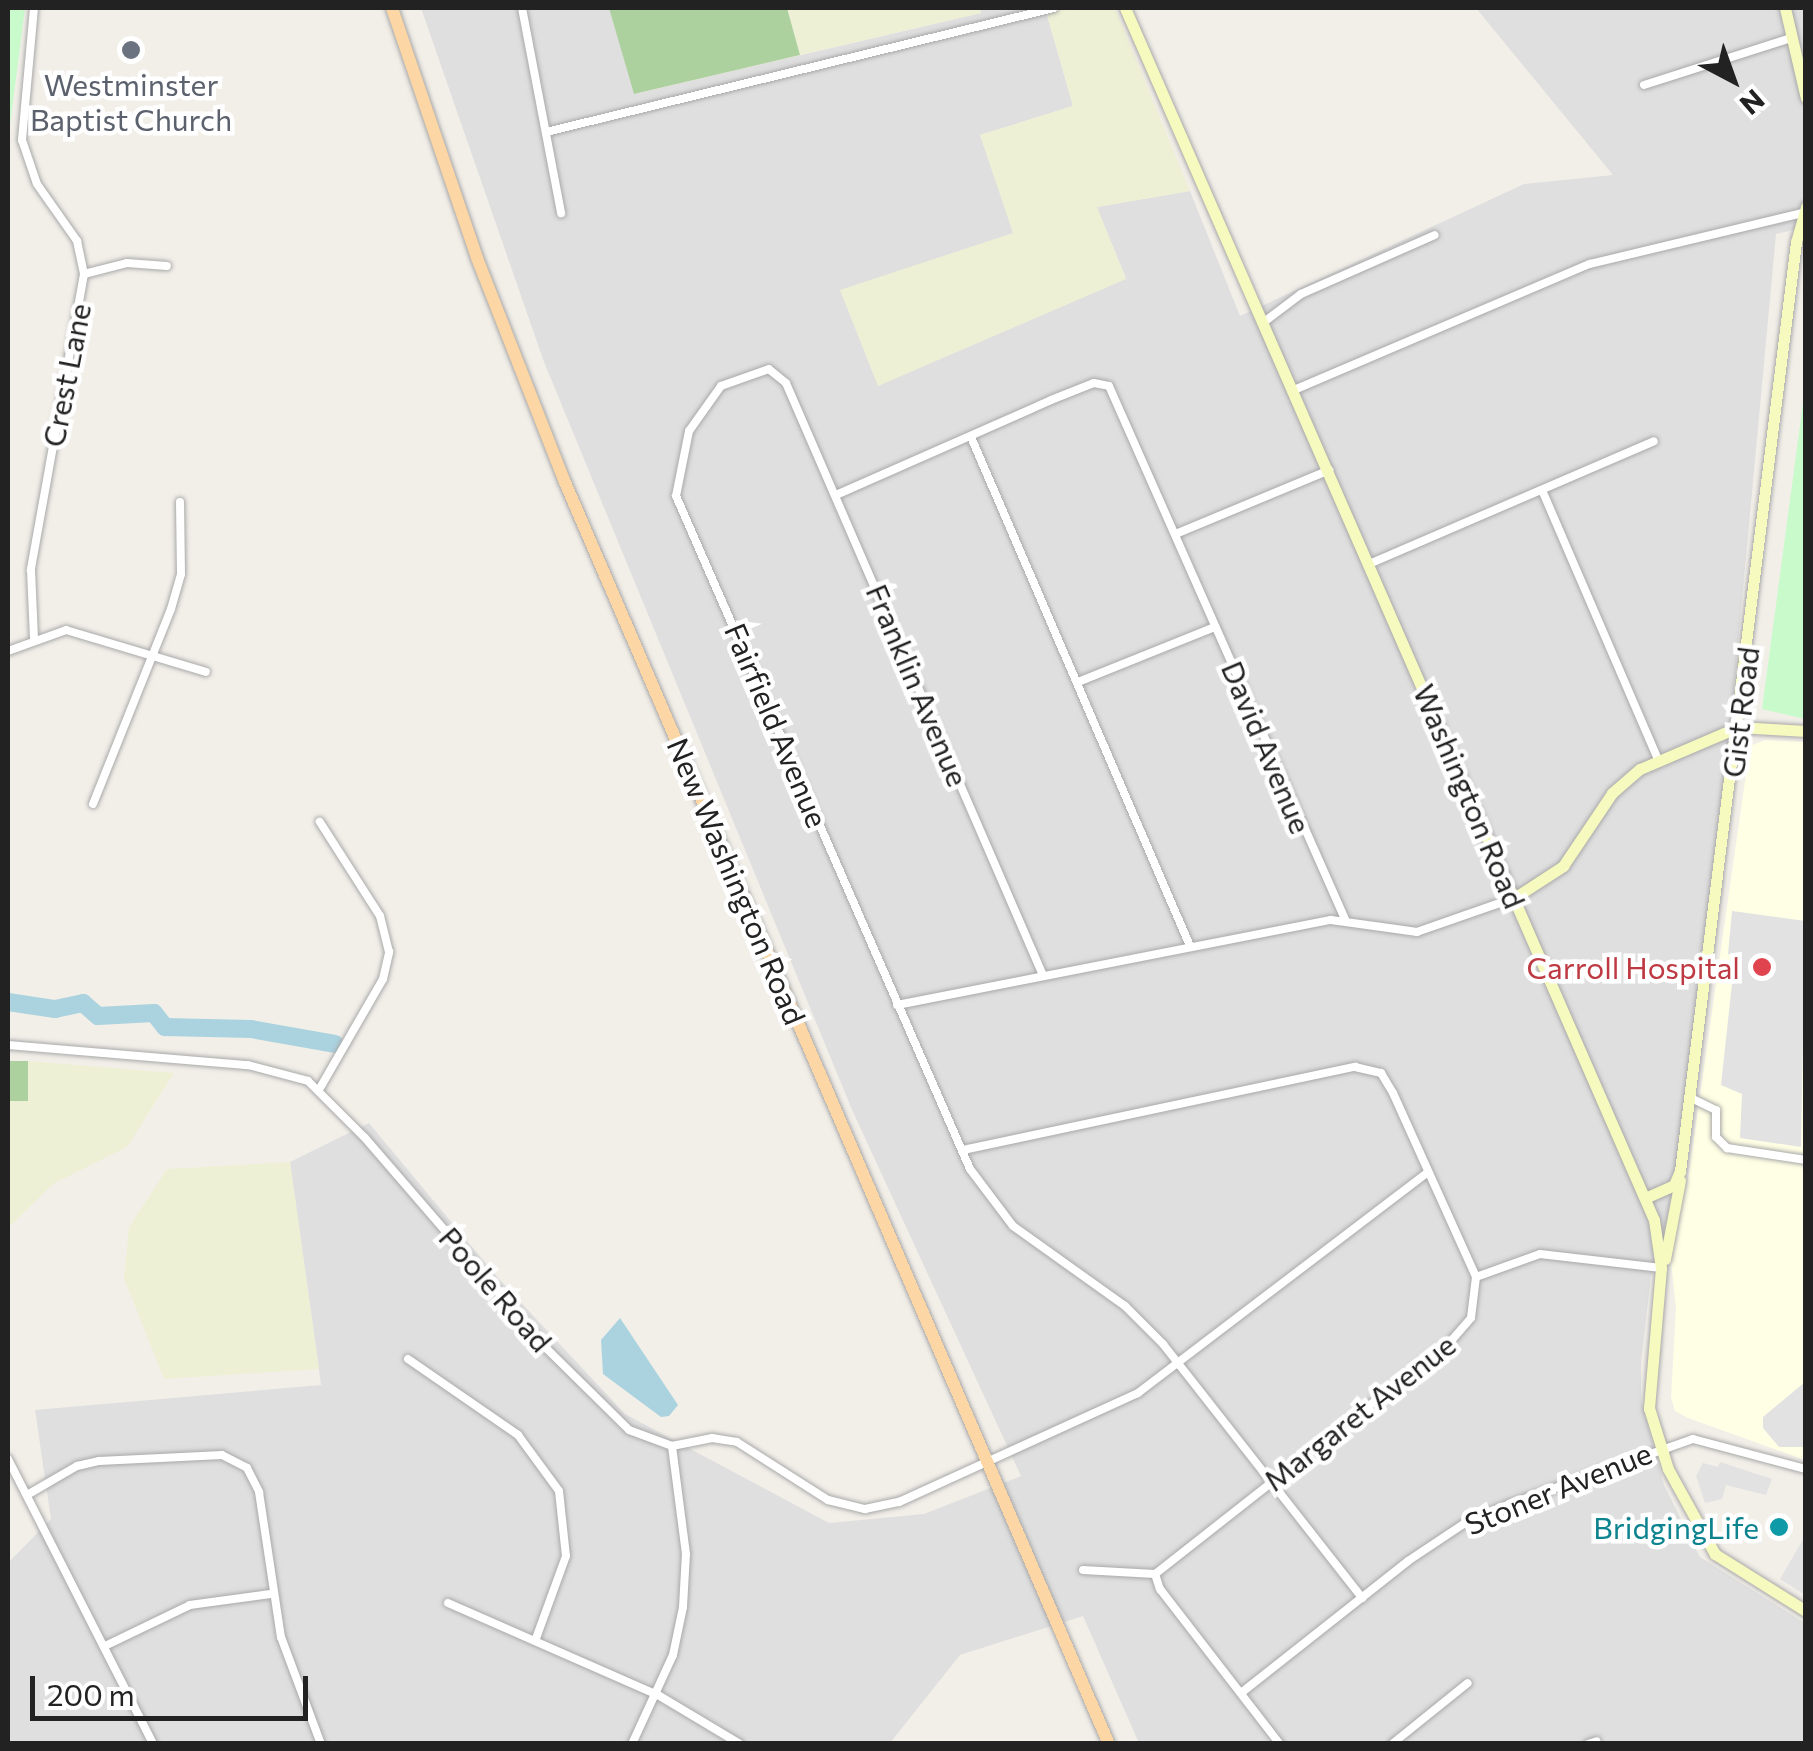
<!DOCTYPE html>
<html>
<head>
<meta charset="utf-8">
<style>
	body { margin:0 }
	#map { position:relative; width:1813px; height:1751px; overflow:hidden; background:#f2efe9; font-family:Commissioner,sans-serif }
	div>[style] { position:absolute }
	.residential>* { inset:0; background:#e0dfdf }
	.education>* { inset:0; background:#ffffe5 }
	.farmland>* { inset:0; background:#eef0d5 }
	.forest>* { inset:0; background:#add19e; transform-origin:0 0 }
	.park>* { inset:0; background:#c8facc }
	.parking>* { inset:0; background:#e2e2e2 }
	.water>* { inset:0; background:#aad3df }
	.river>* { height:18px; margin:-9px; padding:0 9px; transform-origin:9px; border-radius:9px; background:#aad3df }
	.roads { filter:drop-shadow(0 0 2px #a9a9a9) drop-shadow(0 0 2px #a9a9a9) }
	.street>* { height:8px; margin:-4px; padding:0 4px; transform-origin:4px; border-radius:4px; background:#fff }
	.secondary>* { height:11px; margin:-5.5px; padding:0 5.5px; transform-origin:5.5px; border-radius:5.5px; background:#f7fabf }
	.primary>* { height:12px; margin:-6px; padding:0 6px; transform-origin:6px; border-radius:6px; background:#fcd6a4 }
	.dots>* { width:28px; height:28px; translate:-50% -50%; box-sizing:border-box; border:5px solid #fff; border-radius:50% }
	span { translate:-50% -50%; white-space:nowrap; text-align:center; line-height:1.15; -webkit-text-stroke:9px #fff; paint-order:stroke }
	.worship-label { font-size:30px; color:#5b616d }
	.street-label { font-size:30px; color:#222 }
	.health-label { font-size:30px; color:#be3a42 }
	.right { translate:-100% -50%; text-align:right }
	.culture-label { font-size:30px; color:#0d838f }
	.frame { position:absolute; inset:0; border:10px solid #222; pointer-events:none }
	.north { position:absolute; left:1683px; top:30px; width:100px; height:100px; -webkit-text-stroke:8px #fff; paint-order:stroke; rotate:139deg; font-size:28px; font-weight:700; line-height:40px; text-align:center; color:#222 }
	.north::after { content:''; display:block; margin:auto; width:35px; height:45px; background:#222; clip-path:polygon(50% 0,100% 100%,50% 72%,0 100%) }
	.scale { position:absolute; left:30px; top:1676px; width:278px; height:45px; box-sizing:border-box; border:5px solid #222; border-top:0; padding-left:12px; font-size:30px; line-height:35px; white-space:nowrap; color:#222; -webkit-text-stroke:8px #fff; paint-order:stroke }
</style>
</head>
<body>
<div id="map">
	<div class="residential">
		<i style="clip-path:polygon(421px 8px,609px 8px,635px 94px,981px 13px,980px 8px,1045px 8px,1073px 106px,980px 135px,1014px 233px,1126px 278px,1096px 207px,1190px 191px,1240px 316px,1524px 184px,1613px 175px,1476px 8px,1805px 8px,1805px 227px,1776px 234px,1731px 719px,1668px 1233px,1651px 1276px,1641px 1363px,1641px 1400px,1664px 1485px,1700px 1557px,1805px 1623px,1805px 1743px,1139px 1743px,1083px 1616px,960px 1655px,890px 1743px,8px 1744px,8px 1563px,51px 1519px,35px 1410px,321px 1385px,290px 1162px,369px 1123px,497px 1277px,625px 1414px,829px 1523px,924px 1514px,1021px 1476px,853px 1112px,544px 362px)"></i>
	</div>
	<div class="education">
		<i style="clip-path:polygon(1765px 740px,1805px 742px,1805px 1460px,1688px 1418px,1675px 1411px,1671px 1397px,1676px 1308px,1668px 1233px,1688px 1180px,1750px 746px)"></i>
	</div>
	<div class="farmland">
		<i style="clip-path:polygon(787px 8px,980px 8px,981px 13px,800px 55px)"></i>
		<i style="clip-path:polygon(1045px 8px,1115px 8px,1190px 191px,1097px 207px,1126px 279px,878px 386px,840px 290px,1013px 233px,980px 135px,1073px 106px)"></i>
		<i style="clip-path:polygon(28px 1061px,174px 1073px,127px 1147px,53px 1184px,8px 1228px,8px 1101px,28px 1100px)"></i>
		<i style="clip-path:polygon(290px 1162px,319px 1369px,164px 1379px,124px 1278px,129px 1227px,167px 1169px)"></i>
	</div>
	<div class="forest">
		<i style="clip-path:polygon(609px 8px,787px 8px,800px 55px,634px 94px)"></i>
		<i style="left:8px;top:1061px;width:20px;height:40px"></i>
	</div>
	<div class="park">
		<i style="clip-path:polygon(8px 8px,25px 8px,8px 141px)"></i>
		<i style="clip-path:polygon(1805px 388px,1806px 719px,1805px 719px,1762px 709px)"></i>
	</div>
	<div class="parking">
		<i style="clip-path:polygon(1732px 911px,1805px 921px,1801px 1147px,1740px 1138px,1742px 1094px,1721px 1085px,1735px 956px,1728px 954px)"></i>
		<i style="clip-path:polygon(1805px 1382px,1805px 1447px,1779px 1447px,1763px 1428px,1763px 1417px)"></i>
		<i style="clip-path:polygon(1720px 1462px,1772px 1479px,1766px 1495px,1726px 1485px,1722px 1499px,1705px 1503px,1696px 1476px,1703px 1463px,1718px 1467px)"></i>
		<i style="clip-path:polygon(1805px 1536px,1805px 1595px,1780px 1579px)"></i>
	</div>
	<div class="water">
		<i style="clip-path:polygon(620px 1318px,678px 1405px,669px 1416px,661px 1417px,603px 1374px,601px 1340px)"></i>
	</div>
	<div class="river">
		<i style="left:8px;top:1002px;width:48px;rotate:8.5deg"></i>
		<i style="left:55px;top:1009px;width:29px;rotate:-12deg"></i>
		<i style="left:83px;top:1003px;width:20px;rotate:41deg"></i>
		<i style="left:98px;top:1016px;width:56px;rotate:-3.1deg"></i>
		<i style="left:154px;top:1013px;width:18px;rotate:52deg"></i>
		<i style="left:165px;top:1027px;width:86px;rotate:1.3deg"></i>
		<i style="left:251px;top:1029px;width:85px;rotate:10.1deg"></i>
	</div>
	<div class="roads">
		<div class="street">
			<i style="left:34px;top:8px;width:133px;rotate:95.2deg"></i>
			<i style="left:22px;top:140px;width:46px;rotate:71.2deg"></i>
			<i style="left:37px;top:184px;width:70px;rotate:54.9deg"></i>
			<i style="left:77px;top:241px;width:34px;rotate:78deg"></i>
			<i style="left:84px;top:274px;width:301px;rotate:100.2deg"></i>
			<i style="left:31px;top:570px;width:68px;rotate:87.5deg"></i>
			<i style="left:522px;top:8px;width:209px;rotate:79.2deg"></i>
			<i style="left:1644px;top:85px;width:154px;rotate:-17.7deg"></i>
			<i style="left:546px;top:132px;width:523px;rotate:-13.72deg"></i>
			<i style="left:84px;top:274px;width:44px;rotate:-14.3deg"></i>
			<i style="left:127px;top:263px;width:40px;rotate:4.3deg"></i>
			<i style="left:1264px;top:322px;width:46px;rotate:-37.1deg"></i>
			<i style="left:1301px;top:294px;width:146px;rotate:-23.8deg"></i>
			<i style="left:1294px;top:390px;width:322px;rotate:-23.1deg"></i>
			<i style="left:1590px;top:264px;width:222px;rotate:-13.5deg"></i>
			<i style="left:971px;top:437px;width:554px;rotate:66.72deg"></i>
			<i style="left:1542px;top:490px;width:293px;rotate:66.7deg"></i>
			<i style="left:836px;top:495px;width:235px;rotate:-23.8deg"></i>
			<i style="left:1051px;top:400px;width:46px;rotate:-21.6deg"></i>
			<i style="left:1094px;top:383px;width:15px;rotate:11deg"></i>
			<i style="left:1109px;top:386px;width:583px;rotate:66.12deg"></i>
			<i style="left:1178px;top:533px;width:164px;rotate:-22.6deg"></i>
			<i style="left:1369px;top:564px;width:310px;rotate:-23.3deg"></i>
			<i style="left:8px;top:651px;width:62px;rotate:-19.9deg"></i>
			<i style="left:66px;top:630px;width:146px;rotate:16.7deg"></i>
			<i style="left:1078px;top:682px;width:148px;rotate:-21.9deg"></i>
			<i style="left:93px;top:804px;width:210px;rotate:-68.2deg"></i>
			<i style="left:171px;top:609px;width:36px;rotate:-74deg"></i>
			<i style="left:181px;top:574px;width:72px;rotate:-90.8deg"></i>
			<i style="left:1042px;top:973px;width:643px;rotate:-113.46deg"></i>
			<i style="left:786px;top:383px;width:22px;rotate:-141deg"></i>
			<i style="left:769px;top:369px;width:51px;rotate:160.5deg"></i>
			<i style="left:721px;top:386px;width:55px;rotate:125.4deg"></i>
			<i style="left:689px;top:431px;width:66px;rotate:101.3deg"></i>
			<i style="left:676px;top:496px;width:734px;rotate:66.4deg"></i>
			<i style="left:970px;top:1169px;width:71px;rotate:53deg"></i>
			<i style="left:1013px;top:1226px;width:138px;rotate:35.5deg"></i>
			<i style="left:1125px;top:1306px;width:54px;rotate:45deg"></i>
			<i style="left:1163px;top:1344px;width:323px;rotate:51.9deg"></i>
			<i style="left:897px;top:1005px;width:442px;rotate:-11.1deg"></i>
			<i style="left:1331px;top:920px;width:87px;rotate:7.9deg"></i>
			<i style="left:1417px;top:932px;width:103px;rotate:-19.3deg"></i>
			<i style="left:8px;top:1045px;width:241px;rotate:4.8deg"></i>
			<i style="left:248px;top:1065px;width:62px;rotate:14.9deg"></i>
			<i style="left:308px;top:1081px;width:81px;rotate:45deg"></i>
			<i style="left:365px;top:1138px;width:279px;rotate:49.2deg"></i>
			<i style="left:547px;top:1349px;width:115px;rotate:44.6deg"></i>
			<i style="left:629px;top:1430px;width:46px;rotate:20.4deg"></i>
			<i style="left:672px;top:1446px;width:41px;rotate:-11.3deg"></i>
			<i style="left:712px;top:1438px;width:25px;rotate:9deg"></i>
			<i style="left:737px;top:1442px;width:108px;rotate:32.5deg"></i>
			<i style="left:828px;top:1500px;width:38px;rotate:14deg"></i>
			<i style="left:865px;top:1509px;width:35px;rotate:-12deg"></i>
			<i style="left:899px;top:1502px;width:263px;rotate:-24.5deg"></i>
			<i style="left:1138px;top:1393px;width:363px;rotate:-37.3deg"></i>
			<i style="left:320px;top:1088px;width:126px;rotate:-60deg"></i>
			<i style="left:383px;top:979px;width:28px;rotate:-77deg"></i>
			<i style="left:389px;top:952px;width:37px;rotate:-104deg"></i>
			<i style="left:380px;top:916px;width:112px;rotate:-122.6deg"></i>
			<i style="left:1691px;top:1098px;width:28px;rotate:26deg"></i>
			<i style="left:1716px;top:1110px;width:27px;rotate:90deg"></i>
			<i style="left:1716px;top:1137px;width:16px;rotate:45deg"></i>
			<i style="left:1727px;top:1148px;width:80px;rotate:8.6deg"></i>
			<i style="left:963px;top:1150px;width:401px;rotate:-12deg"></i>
			<i style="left:1355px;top:1067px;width:27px;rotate:13deg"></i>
			<i style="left:1381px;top:1073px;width:23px;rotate:59deg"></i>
			<i style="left:1393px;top:1093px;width:202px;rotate:65.7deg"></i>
			<i style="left:1476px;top:1277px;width:41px;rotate:97deg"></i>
			<i style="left:1471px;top:1318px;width:32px;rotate:131deg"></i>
			<i style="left:1450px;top:1342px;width:375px;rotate:141.8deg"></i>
			<i style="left:1476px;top:1277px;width:68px;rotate:-19.8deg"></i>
			<i style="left:1540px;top:1254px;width:122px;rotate:6.6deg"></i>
			<i style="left:408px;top:1359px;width:134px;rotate:34.6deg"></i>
			<i style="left:518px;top:1435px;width:69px;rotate:53.8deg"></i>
			<i style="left:559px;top:1491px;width:65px;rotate:83.9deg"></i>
			<i style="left:566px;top:1556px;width:90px;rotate:110deg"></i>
			<i style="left:8px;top:1459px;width:320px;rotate:63deg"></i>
			<i style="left:27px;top:1495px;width:58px;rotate:-30.1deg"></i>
			<i style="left:77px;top:1466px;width:23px;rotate:-13deg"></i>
			<i style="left:99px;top:1461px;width:123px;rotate:-2.8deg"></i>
			<i style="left:222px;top:1455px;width:28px;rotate:27deg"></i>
			<i style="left:247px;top:1468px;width:27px;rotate:63deg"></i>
			<i style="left:259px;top:1492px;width:147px;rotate:81.4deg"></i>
			<i style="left:281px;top:1637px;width:114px;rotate:69.5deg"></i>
			<i style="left:1083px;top:1570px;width:72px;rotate:3.2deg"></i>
			<i style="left:1155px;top:1574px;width:16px;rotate:72deg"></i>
			<i style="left:1160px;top:1589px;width:196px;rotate:52.3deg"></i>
			<i style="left:448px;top:1603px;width:229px;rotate:23.7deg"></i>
			<i style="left:658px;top:1695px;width:96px;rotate:30.9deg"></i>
			<i style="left:107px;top:1645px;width:92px;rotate:-25.7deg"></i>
			<i style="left:190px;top:1605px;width:81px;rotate:-7.8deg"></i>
			<i style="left:1241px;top:1693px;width:213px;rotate:-38.3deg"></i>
			<i style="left:1408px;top:1561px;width:69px;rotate:-33.7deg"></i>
			<i style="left:1465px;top:1523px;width:49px;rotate:-22.9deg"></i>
			<i style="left:1510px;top:1504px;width:194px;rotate:-19.6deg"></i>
			<i style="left:1693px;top:1439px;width:117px;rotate:14.9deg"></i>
			<i style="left:632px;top:1744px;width:98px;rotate:-65.3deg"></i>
			<i style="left:673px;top:1655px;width:49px;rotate:-78.2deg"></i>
			<i style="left:683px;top:1607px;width:53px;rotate:-86.8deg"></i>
			<i style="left:686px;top:1554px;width:109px;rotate:-97.4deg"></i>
			<i style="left:1392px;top:1744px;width:97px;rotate:-38.8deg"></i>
			<i style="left:1588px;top:1744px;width:9px;rotate:-18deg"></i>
		</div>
		<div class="secondary">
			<i style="left:1125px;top:8px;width:1322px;rotate:66.42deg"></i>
			<i style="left:1654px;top:1220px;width:49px;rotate:81.7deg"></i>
			<i style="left:1661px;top:1268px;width:141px;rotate:94.9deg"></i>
			<i style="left:1649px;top:1408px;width:64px;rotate:72.7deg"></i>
			<i style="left:1668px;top:1469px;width:97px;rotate:61.1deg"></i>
			<i style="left:1715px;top:1554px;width:107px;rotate:32.1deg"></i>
			<i style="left:1785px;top:8px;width:92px;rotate:76.9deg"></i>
			<i style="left:1514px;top:898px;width:59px;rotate:-33.1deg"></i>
			<i style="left:1563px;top:866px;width:88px;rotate:-56.1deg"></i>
			<i style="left:1612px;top:793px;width:37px;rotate:-41deg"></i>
			<i style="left:1640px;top:769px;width:107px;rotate:-23.2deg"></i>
			<i style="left:1738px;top:727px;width:68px;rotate:3.4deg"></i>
			<i style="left:1645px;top:1198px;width:32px;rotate:-24deg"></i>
			<i style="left:1674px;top:1185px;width:15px;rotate:-67deg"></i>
			<i style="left:1680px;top:1171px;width:936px;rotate:-82.88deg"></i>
			<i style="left:1796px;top:242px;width:37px;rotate:-74deg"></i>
			<i style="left:1665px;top:1259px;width:80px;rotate:-79.2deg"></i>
		</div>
		<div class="primary">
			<i style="left:392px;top:8px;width:264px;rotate:71.2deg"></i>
			<i style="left:477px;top:258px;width:238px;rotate:68.6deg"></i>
			<i style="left:564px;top:480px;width:1376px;rotate:66.68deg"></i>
		</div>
	</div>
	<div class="dots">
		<i style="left:131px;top:50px;background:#6b7280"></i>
		<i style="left:1762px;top:967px;background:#e0444e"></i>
		<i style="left:1779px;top:1527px;background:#0f9aa8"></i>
	</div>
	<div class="worship-label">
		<span style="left:131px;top:101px">Westminster<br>Baptist Church</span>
	</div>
	<div class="street-label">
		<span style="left:66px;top:375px;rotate:-79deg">Crest Lane</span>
		<span style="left:918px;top:685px;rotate:67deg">Franklin Avenue</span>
		<span style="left:1740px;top:712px;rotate:-83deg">Gist Road</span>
		<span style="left:777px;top:725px;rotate:67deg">Fairfield Avenue</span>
		<span style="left:1267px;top:747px;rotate:67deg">David Avenue</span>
		<span style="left:1470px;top:796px;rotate:67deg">Washington Road</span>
		<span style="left:737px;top:881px;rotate:67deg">New Washington Road</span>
		<span style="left:496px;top:1289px;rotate:49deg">Poole Road</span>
		<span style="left:1359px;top:1412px;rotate:-38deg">Margaret Avenue</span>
		<span style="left:1558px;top:1488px;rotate:-22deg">Stoner Avenue</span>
	</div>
	<div class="health-label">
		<span class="right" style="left:1740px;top:967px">Carroll Hospital</span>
	</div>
	<div class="culture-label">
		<span class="right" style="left:1759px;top:1527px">BridgingLife</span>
	</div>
	<div class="frame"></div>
	<div class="north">N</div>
	<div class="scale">200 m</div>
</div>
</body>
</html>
